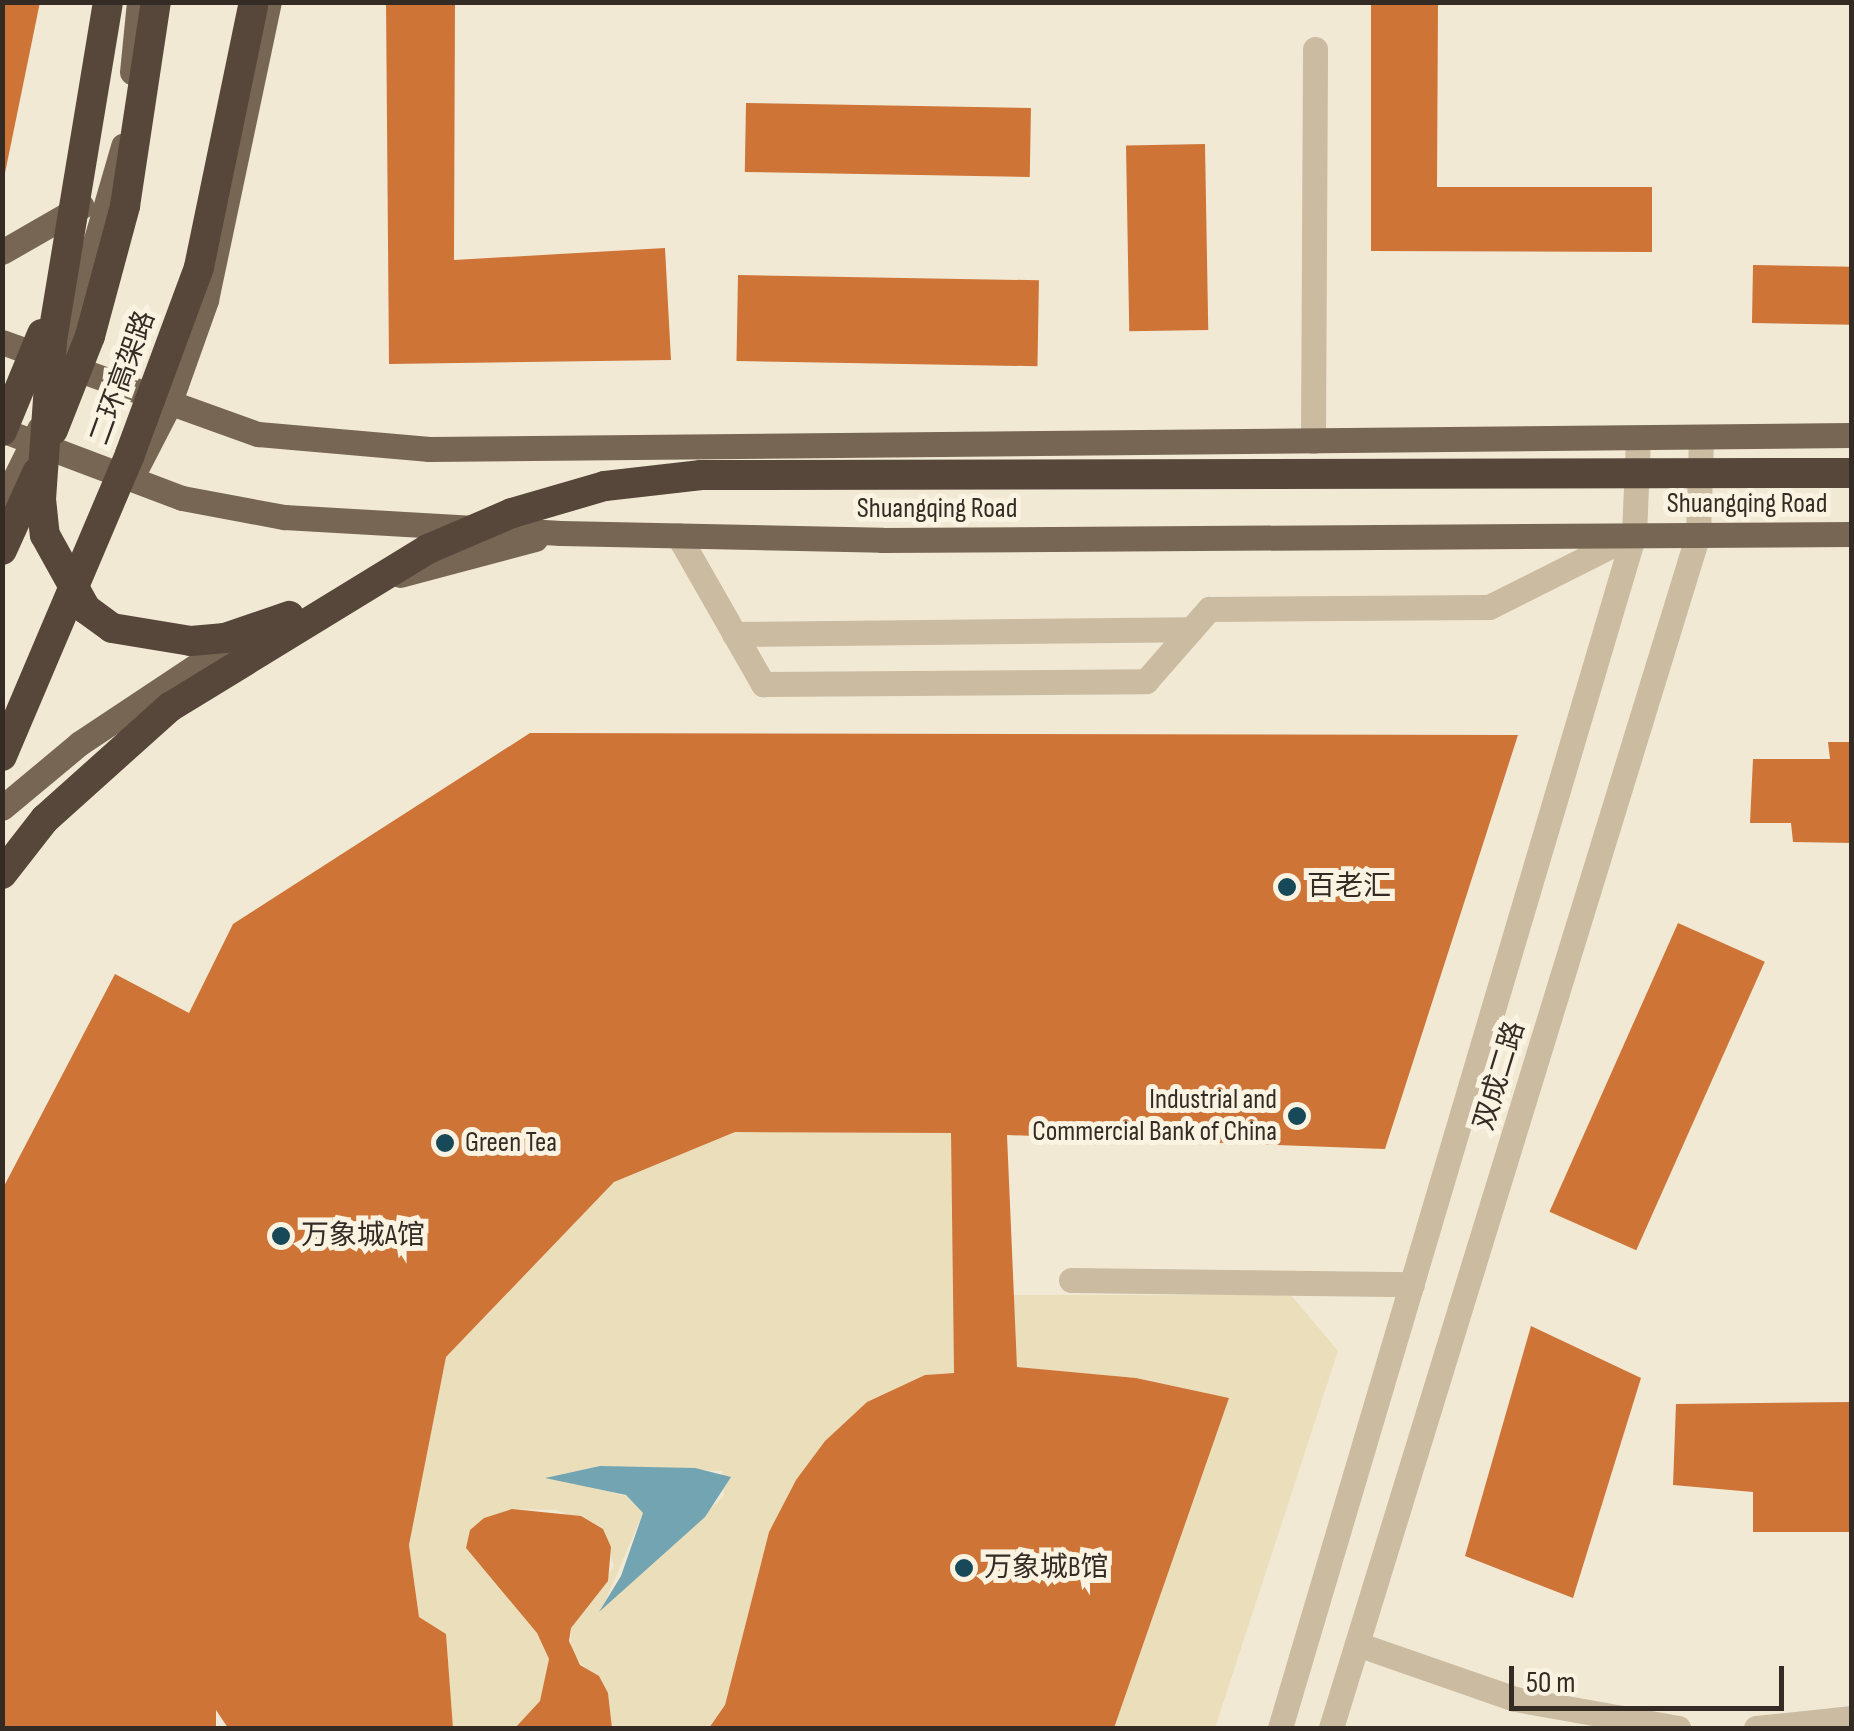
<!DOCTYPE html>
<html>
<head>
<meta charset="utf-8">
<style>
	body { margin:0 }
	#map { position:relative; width:1854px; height:1731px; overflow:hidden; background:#f2e9d5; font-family:"Sofia Sans Condensed","Noto Sans SC",sans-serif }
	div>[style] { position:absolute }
	.plaza>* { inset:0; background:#ebdebb }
	.water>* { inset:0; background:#72a4b1 }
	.building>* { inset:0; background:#ce7437; transform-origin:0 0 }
	.minor>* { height:25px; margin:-12.5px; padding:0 12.5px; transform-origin:12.5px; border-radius:12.5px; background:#cabba1 }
	.major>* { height:25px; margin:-12.5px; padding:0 12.5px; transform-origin:12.5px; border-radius:12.5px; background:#776654 }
	.highway-bridge>* { height:30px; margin:-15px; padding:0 15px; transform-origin:15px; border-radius:15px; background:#56473a }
	.dots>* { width:28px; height:28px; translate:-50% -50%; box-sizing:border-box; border:5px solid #faf3e1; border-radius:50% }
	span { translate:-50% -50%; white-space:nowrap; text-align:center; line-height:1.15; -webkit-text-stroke:10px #faf3e1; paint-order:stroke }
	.street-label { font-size:28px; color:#342c24 }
	.poi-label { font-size:28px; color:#342c24 }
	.left { translate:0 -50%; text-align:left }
	.right { translate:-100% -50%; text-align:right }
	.frame { position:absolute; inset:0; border:5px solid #342c24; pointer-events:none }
	.scale { position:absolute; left:1509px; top:1666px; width:275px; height:45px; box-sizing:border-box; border:5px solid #342c24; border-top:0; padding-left:12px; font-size:30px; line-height:35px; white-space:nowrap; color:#342c24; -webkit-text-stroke:8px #faf3e1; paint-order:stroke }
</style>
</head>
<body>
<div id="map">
	<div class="plaza">
		<i style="clip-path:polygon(evenodd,735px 1132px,951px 1133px,954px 1373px,925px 1375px,867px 1402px,825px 1441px,796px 1480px,769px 1532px,725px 1705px,709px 1728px,612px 1728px,608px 1693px,571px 1652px,571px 1628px,614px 1566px,602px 1529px,556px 1510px,512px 1509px,484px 1518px,470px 1530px,466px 1548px,537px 1633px,549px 1659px,548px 1679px,540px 1701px,515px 1728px,453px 1728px,446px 1634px,419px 1617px,409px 1545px,446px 1357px,614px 1182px,735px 1132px,600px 1466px,722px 1471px,724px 1496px,602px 1609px,643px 1513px,626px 1496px,549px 1477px,600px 1466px)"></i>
		<i style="clip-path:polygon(1013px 1295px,1291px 1295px,1338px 1351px,1215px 1728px,1114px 1728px,1229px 1398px,1136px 1378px,1017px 1367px)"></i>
	</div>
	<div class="water">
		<i style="clip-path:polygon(600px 1466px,695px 1468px,731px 1477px,705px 1517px,599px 1612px,621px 1576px,643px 1513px,626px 1495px,545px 1478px)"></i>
	</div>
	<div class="building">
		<i style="clip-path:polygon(2px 2px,40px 2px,4px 178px,2px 178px)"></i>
		<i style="clip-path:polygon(386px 2px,455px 2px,454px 260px,665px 248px,671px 360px,389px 364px)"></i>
		<i style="clip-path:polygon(1371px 2px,1438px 2px,1437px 187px,1652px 187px,1652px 252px,1371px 251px)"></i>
		<i style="left:746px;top:103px;width:285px;height:69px;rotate:1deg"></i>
		<i style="left:1205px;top:144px;width:186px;height:79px;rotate:89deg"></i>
		<i style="left:1753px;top:265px;width:99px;height:58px;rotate:1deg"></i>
		<i style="left:738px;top:275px;width:301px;height:86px;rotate:1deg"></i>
		<i style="clip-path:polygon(530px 733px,1518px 735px,1385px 1149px,1007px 1135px,1017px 1367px,1136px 1378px,1229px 1398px,1114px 1728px,709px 1728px,725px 1705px,769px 1532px,796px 1480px,825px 1441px,867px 1402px,925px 1375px,954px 1373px,951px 1133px,735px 1132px,614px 1182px,446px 1357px,409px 1545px,419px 1617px,446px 1634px,453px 1728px,228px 1728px,216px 1710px,216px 1728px,2px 1728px,2px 1190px,115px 974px,189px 1013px,233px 924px)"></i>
		<i style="clip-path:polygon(1828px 742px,1852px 742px,1852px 843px,1793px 842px,1791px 823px,1750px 823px,1753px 759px,1830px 759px)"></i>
		<i style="left:1678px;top:923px;width:95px;height:316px;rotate:24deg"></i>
		<i style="clip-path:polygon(1531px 1326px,1641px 1378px,1573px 1598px,1465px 1556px)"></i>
		<i style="clip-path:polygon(1852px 1402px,1852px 1532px,1753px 1532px,1753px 1492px,1673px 1485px,1676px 1404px)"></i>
		<i style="clip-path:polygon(512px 1509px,581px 1516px,603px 1529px,611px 1547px,608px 1581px,571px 1628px,569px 1641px,580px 1665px,599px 1676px,608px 1693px,612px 1728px,515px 1728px,540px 1701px,549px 1659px,537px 1633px,466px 1548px,470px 1530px,484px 1518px)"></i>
	</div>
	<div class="minor">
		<i style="left:1313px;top:441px;width:392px;rotate:-89.7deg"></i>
		<i style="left:678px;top:535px;width:172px;rotate:60.3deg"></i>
		<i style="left:763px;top:684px;width:383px;rotate:-0.4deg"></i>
		<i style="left:1146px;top:681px;width:96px;rotate:-48.8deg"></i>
		<i style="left:1209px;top:609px;width:280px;rotate:-0.4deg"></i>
		<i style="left:1489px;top:607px;width:162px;rotate:-26.7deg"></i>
		<i style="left:734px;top:634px;width:457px;rotate:-0.6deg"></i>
		<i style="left:1071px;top:1280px;width:341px;rotate:0.7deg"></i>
		<i style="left:1357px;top:1644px;width:167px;rotate:19.2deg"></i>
		<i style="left:1515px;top:1699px;width:166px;rotate:10.1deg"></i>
		<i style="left:1280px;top:1728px;width:1245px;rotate:-73.49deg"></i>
		<i style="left:1634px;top:534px;width:96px;rotate:-87.6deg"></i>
		<i style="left:1331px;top:1728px;width:1249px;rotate:-72.91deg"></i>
		<i style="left:1698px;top:534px;width:97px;rotate:-88.2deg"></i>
		<i style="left:1756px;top:1728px;width:97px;rotate:-5.9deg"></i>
	</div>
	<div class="major">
		<i style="left:132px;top:72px;width:70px;rotate:-84.3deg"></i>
		<i style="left:2px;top:252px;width:92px;rotate:-29.9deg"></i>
		<i style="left:2px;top:342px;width:272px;rotate:19.8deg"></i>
		<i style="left:258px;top:434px;width:172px;rotate:5deg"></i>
		<i style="left:429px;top:449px;width:1423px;rotate:-0.56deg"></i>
		<i style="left:56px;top:377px;width:241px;rotate:-73.8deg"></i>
		<i style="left:2px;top:430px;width:192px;rotate:20.7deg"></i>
		<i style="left:182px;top:498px;width:104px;rotate:10.6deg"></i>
		<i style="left:284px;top:517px;width:277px;rotate:3.3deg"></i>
		<i style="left:561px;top:533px;width:321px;rotate:1.2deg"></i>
		<i style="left:882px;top:540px;width:970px;rotate:-0.35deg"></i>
		<i style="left:137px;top:467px;width:68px;rotate:-62.7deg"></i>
		<i style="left:168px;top:407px;width:114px;rotate:-70.4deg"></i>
		<i style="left:206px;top:300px;width:305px;rotate:-78.1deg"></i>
		<i style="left:2px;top:504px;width:84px;rotate:-63.7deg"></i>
		<i style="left:400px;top:575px;width:140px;rotate:-14.9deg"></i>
		<i style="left:2px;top:808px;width:102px;rotate:-39.8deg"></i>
		<i style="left:80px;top:743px;width:193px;rotate:-33.6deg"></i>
	</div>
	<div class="highway-bridge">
		<i style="left:108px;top:2px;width:345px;rotate:99.4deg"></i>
		<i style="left:52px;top:342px;width:157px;rotate:94deg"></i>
		<i style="left:41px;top:499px;width:36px;rotate:84deg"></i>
		<i style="left:45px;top:535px;width:85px;rotate:61deg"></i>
		<i style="left:86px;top:609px;width:32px;rotate:36deg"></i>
		<i style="left:112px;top:628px;width:80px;rotate:9.3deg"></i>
		<i style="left:191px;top:641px;width:34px;rotate:-5deg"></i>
		<i style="left:225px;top:638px;width:68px;rotate:-19deg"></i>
		<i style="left:53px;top:430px;width:101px;rotate:-68.5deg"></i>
		<i style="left:90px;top:336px;width:135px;rotate:-74.9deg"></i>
		<i style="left:125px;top:206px;width:206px;rotate:-81.4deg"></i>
		<i style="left:2px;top:431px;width:105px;rotate:-67.6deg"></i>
		<i style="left:2px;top:550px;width:85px;rotate:-65.6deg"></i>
		<i style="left:2px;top:756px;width:328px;rotate:-67deg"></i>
		<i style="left:130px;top:454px;width:199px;rotate:-69.7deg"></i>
		<i style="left:199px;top:267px;width:266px;rotate:-78.3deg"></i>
		<i style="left:2px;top:874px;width:70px;rotate:-52deg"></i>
		<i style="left:45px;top:819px;width:168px;rotate:-41.9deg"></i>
		<i style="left:170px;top:707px;width:303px;rotate:-31.5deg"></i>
		<i style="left:428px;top:549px;width:91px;rotate:-23.2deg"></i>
		<i style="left:512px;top:513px;width:97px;rotate:-16.2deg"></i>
		<i style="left:605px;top:486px;width:97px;rotate:-6.5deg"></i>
		<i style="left:701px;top:475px;width:1151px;rotate:-0.1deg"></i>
	</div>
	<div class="dots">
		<i style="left:1287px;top:887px;background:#184958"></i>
		<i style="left:1297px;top:1116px;background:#184958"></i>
		<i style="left:445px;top:1143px;background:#184958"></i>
		<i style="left:281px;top:1236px;background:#184958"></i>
		<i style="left:964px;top:1568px;background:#184958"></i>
	</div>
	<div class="street-label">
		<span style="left:123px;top:378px;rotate:-70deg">二环高架路</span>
		<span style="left:1747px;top:504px">Shuangqing Road</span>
		<span style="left:937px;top:509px">Shuangqing Road</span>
		<span style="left:1500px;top:1076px;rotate:-73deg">双成二路</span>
	</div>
	<div class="poi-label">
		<span class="left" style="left:1307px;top:887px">百老汇</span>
		<span class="right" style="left:1277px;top:1116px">Industrial and<br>Commercial Bank of China</span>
		<span class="left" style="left:465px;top:1143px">Green Tea</span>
		<span class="left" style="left:301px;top:1236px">万象城A馆</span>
		<span class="left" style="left:984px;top:1568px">万象城B馆</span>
	</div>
	<div class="frame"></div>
	<div class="scale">50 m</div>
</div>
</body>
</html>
